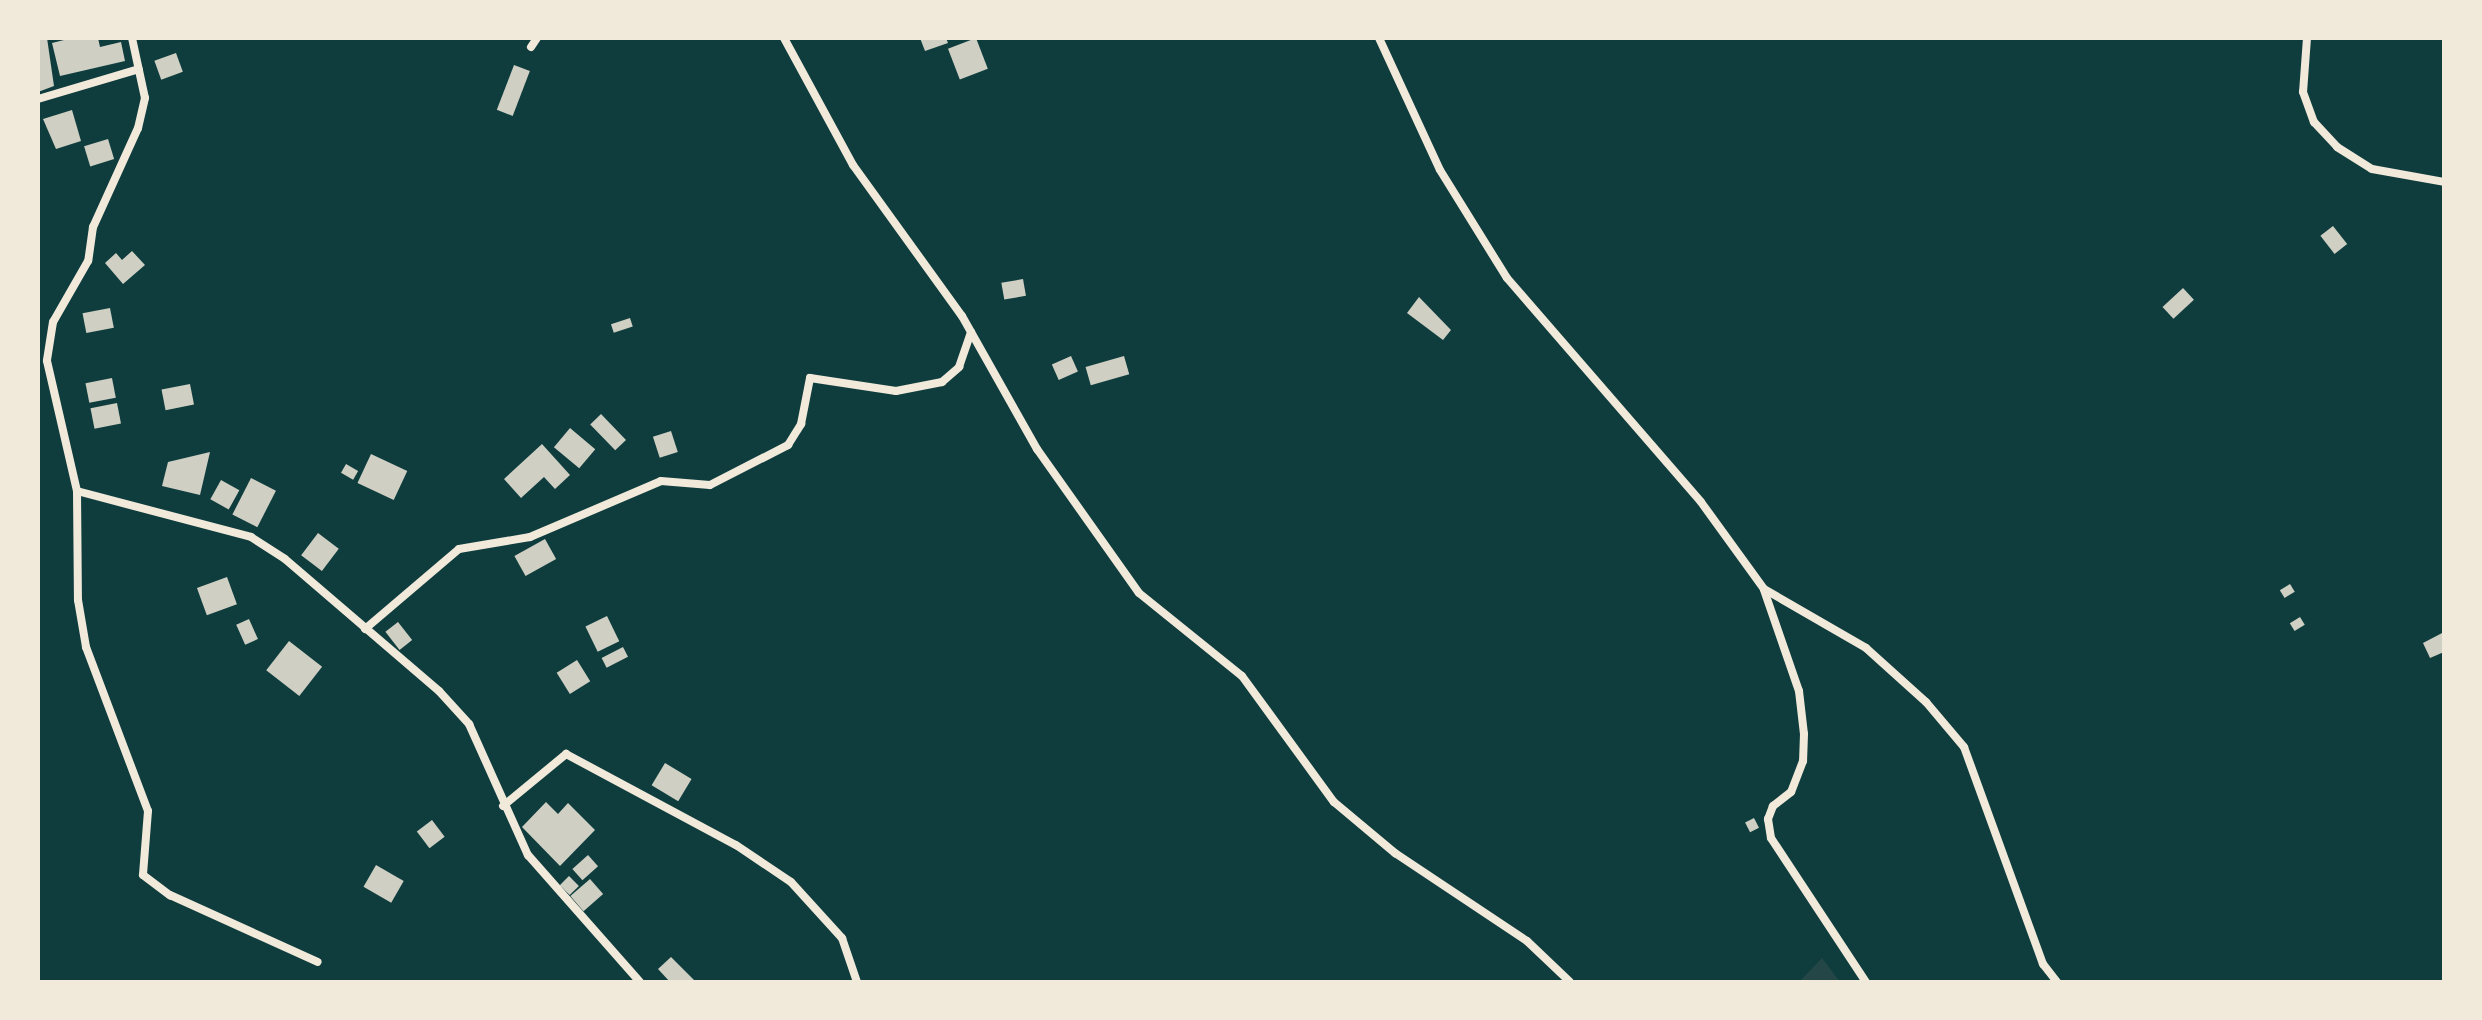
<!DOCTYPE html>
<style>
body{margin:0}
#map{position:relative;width:2482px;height:1020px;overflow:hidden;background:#0f3d3e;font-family:"PT Sans Narrow",sans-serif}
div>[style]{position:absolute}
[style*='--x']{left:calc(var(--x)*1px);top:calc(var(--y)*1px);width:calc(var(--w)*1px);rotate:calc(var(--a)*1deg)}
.green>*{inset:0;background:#244646}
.building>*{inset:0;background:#cfcfc3;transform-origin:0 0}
.minor>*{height:8px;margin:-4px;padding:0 4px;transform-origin:4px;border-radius:4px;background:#f1e9da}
span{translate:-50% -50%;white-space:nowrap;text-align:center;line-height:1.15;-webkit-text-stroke:6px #f1e9da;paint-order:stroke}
.frame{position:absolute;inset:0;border:40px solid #f1e9da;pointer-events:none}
</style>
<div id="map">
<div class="green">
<i style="clip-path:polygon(1822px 958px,1840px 982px,1800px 982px,1800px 981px)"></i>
</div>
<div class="building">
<i style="clip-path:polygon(38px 38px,47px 38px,54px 86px,38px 92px)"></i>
<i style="clip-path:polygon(72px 38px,98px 38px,100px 47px,121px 42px,125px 61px,60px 76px,52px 43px)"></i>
<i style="clip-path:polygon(920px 38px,946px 38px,948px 43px,925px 51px)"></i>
<i style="left:976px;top:38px;width:33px;height:30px;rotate:69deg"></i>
<i style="left:176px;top:53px;width:20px;height:23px;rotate:70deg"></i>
<i style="left:514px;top:65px;width:17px;height:48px;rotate:21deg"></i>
<i style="clip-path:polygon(72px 110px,81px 141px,56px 149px,43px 119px)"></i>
<i style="left:108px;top:139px;width:21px;height:25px;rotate:73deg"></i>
<i style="left:2333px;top:226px;width:23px;height:16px;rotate:52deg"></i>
<i style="clip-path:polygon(132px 251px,145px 265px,123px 284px,105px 263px,116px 253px,122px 260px)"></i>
<i style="left:1023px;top:279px;width:17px;height:22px;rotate:80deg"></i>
<i style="left:2183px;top:288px;width:16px;height:28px;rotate:47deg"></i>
<i style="clip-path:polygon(1419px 297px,1451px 330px,1443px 340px,1407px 313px)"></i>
<i style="left:110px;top:308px;width:20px;height:28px;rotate:79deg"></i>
<i style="left:630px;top:318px;width:9px;height:20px;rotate:72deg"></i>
<i style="left:1071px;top:356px;width:17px;height:21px;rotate:66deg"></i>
<i style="left:1124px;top:356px;width:19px;height:40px;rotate:74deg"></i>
<i style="left:112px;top:378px;width:20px;height:27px;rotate:79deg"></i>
<i style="left:190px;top:384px;width:21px;height:29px;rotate:79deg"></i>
<i style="left:117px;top:403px;width:21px;height:27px;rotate:79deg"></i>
<i style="left:601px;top:414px;width:36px;height:15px;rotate:46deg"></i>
<i style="left:570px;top:428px;width:33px;height:25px;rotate:40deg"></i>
<i style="left:671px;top:431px;width:22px;height:19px;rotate:72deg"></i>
<i style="clip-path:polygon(542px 444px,570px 475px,555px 489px,544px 477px,521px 498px,504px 479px)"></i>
<i style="clip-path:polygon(210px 452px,200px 495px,162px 486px,168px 462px)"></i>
<i style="left:371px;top:454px;width:40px;height:32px;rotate:25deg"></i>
<i style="left:346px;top:464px;width:14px;height:10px;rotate:30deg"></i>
<i style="left:251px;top:478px;width:28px;height:41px;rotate:27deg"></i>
<i style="left:221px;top:480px;width:21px;height:22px;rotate:29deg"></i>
<i style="left:318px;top:533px;width:26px;height:28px;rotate:37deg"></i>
<i style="left:545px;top:539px;width:23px;height:35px;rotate:61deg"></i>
<i style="left:227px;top:577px;width:29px;height:32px;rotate:70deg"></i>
<i style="left:2290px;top:584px;width:9px;height:12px;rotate:58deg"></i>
<i style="left:607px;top:616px;width:28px;height:24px;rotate:64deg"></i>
<i style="left:2300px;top:617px;width:9px;height:12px;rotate:58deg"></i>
<i style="left:249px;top:619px;width:22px;height:14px;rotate:66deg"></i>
<i style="left:398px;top:622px;width:23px;height:16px;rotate:52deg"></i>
<i style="clip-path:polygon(2444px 632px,2444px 652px,2430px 658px,2423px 643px)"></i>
<i style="left:289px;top:641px;width:42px;height:37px;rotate:38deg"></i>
<i style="left:623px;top:647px;width:11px;height:24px;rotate:63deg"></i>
<i style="left:577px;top:660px;width:25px;height:24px;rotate:58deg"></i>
<i style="left:665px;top:763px;width:31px;height:26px;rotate:31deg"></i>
<i style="clip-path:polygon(546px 802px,558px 814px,568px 803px,595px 830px,560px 866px,522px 827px)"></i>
<i style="left:1754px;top:818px;width:11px;height:10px;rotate:63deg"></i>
<i style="left:432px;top:820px;width:21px;height:19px;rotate:53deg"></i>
<i style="left:588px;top:855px;width:15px;height:21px;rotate:48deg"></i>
<i style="left:376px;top:865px;width:32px;height:25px;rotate:30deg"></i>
<i style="left:569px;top:876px;width:14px;height:13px;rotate:45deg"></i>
<i style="left:590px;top:879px;width:20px;height:26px;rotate:49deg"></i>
<i style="clip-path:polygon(671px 957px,694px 980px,692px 982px,670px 982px,658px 969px)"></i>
</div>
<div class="minor">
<i style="--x:132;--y:38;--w:61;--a:77.8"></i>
<i style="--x:145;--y:98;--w:31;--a:103"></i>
<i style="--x:138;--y:128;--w:109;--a:114.4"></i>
<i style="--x:93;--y:227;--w:34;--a:98"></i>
<i style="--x:88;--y:261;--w:70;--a:119.8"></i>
<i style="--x:53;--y:322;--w:39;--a:99"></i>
<i style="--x:47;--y:361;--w:133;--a:77"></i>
<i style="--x:77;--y:491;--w:109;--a:89.5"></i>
<i style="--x:78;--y:600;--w:48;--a:80.3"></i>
<i style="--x:86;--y:647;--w:175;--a:69.3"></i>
<i style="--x:148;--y:811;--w:64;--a:94.5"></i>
<i style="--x:143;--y:875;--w:34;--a:37"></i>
<i style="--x:170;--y:895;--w:162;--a:24.4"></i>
<i style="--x:784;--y:38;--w:145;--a:61.5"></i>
<i style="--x:853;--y:165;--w:186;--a:54.2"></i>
<i style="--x:962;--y:316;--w:153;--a:60.6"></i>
<i style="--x:1037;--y:449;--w:176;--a:54.7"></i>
<i style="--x:1139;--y:593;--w:132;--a:38.9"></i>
<i style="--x:1242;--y:676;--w:156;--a:53.9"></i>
<i style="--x:1334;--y:802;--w:80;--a:39.9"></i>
<i style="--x:1395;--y:853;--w:159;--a:33.7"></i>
<i style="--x:1527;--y:941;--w:59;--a:43.6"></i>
<i style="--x:1379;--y:38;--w:145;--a:65.2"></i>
<i style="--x:1440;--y:170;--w:127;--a:58.2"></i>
<i style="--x:1507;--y:278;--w:296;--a:49.1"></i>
<i style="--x:1701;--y:502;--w:107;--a:54.1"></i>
<i style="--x:1764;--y:589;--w:118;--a:30"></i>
<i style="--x:1866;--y:648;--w:81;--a:42"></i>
<i style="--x:1926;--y:702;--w:59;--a:49.8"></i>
<i style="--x:1964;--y:747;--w:231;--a:70"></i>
<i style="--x:2043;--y:964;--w:23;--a:52"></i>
<i style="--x:2307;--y:38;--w:54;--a:94.2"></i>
<i style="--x:2303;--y:92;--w:32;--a:70"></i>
<i style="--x:2314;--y:122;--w:34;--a:47"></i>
<i style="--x:2337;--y:147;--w:41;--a:32.2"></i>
<i style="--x:2372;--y:169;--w:73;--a:10.2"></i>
<i style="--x:531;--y:47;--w:11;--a:-56"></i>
<i style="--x:38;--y:99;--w:105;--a:-16.5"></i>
<i style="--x:77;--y:491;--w:180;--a:14.8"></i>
<i style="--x:251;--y:537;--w:40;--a:32.9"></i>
<i style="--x:285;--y:559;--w:203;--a:40.6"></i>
<i style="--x:439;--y:691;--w:45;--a:47.7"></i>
<i style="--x:469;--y:724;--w:144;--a:65.8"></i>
<i style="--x:528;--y:855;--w:169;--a:48.6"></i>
<i style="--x:1764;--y:590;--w:107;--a:70.9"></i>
<i style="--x:1799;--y:691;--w:43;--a:83.4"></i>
<i style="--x:1804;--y:734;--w:27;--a:92"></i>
<i style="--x:1803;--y:761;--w:33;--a:111"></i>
<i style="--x:1791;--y:792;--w:23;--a:142"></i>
<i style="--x:1773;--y:806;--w:14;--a:111"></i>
<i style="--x:1768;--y:819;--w:19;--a:81"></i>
<i style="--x:1771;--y:838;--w:173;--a:56.6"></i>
<i style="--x:365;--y:629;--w:123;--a:-40.4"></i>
<i style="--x:459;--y:549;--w:72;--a:-9.6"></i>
<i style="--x:530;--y:537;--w:142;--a:-23.1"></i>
<i style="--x:661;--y:481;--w:49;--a:4.7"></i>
<i style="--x:710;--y:485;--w:88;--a:-27.1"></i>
<i style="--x:788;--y:445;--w:25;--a:-58"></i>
<i style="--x:801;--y:424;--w:47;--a:-78.9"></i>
<i style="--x:810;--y:378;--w:87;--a:8.6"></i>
<i style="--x:896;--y:391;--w:47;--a:-11.1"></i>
<i style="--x:942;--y:382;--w:23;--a:-41"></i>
<i style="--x:959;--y:367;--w:37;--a:-71"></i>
<i style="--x:503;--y:806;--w:82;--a:-39.5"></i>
<i style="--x:566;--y:754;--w:193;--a:28.2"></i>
<i style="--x:736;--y:845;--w:66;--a:33.9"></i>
<i style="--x:791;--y:882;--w:76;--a:47.7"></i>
<i style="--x:842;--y:938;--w:46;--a:71.2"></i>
</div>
<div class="frame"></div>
</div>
